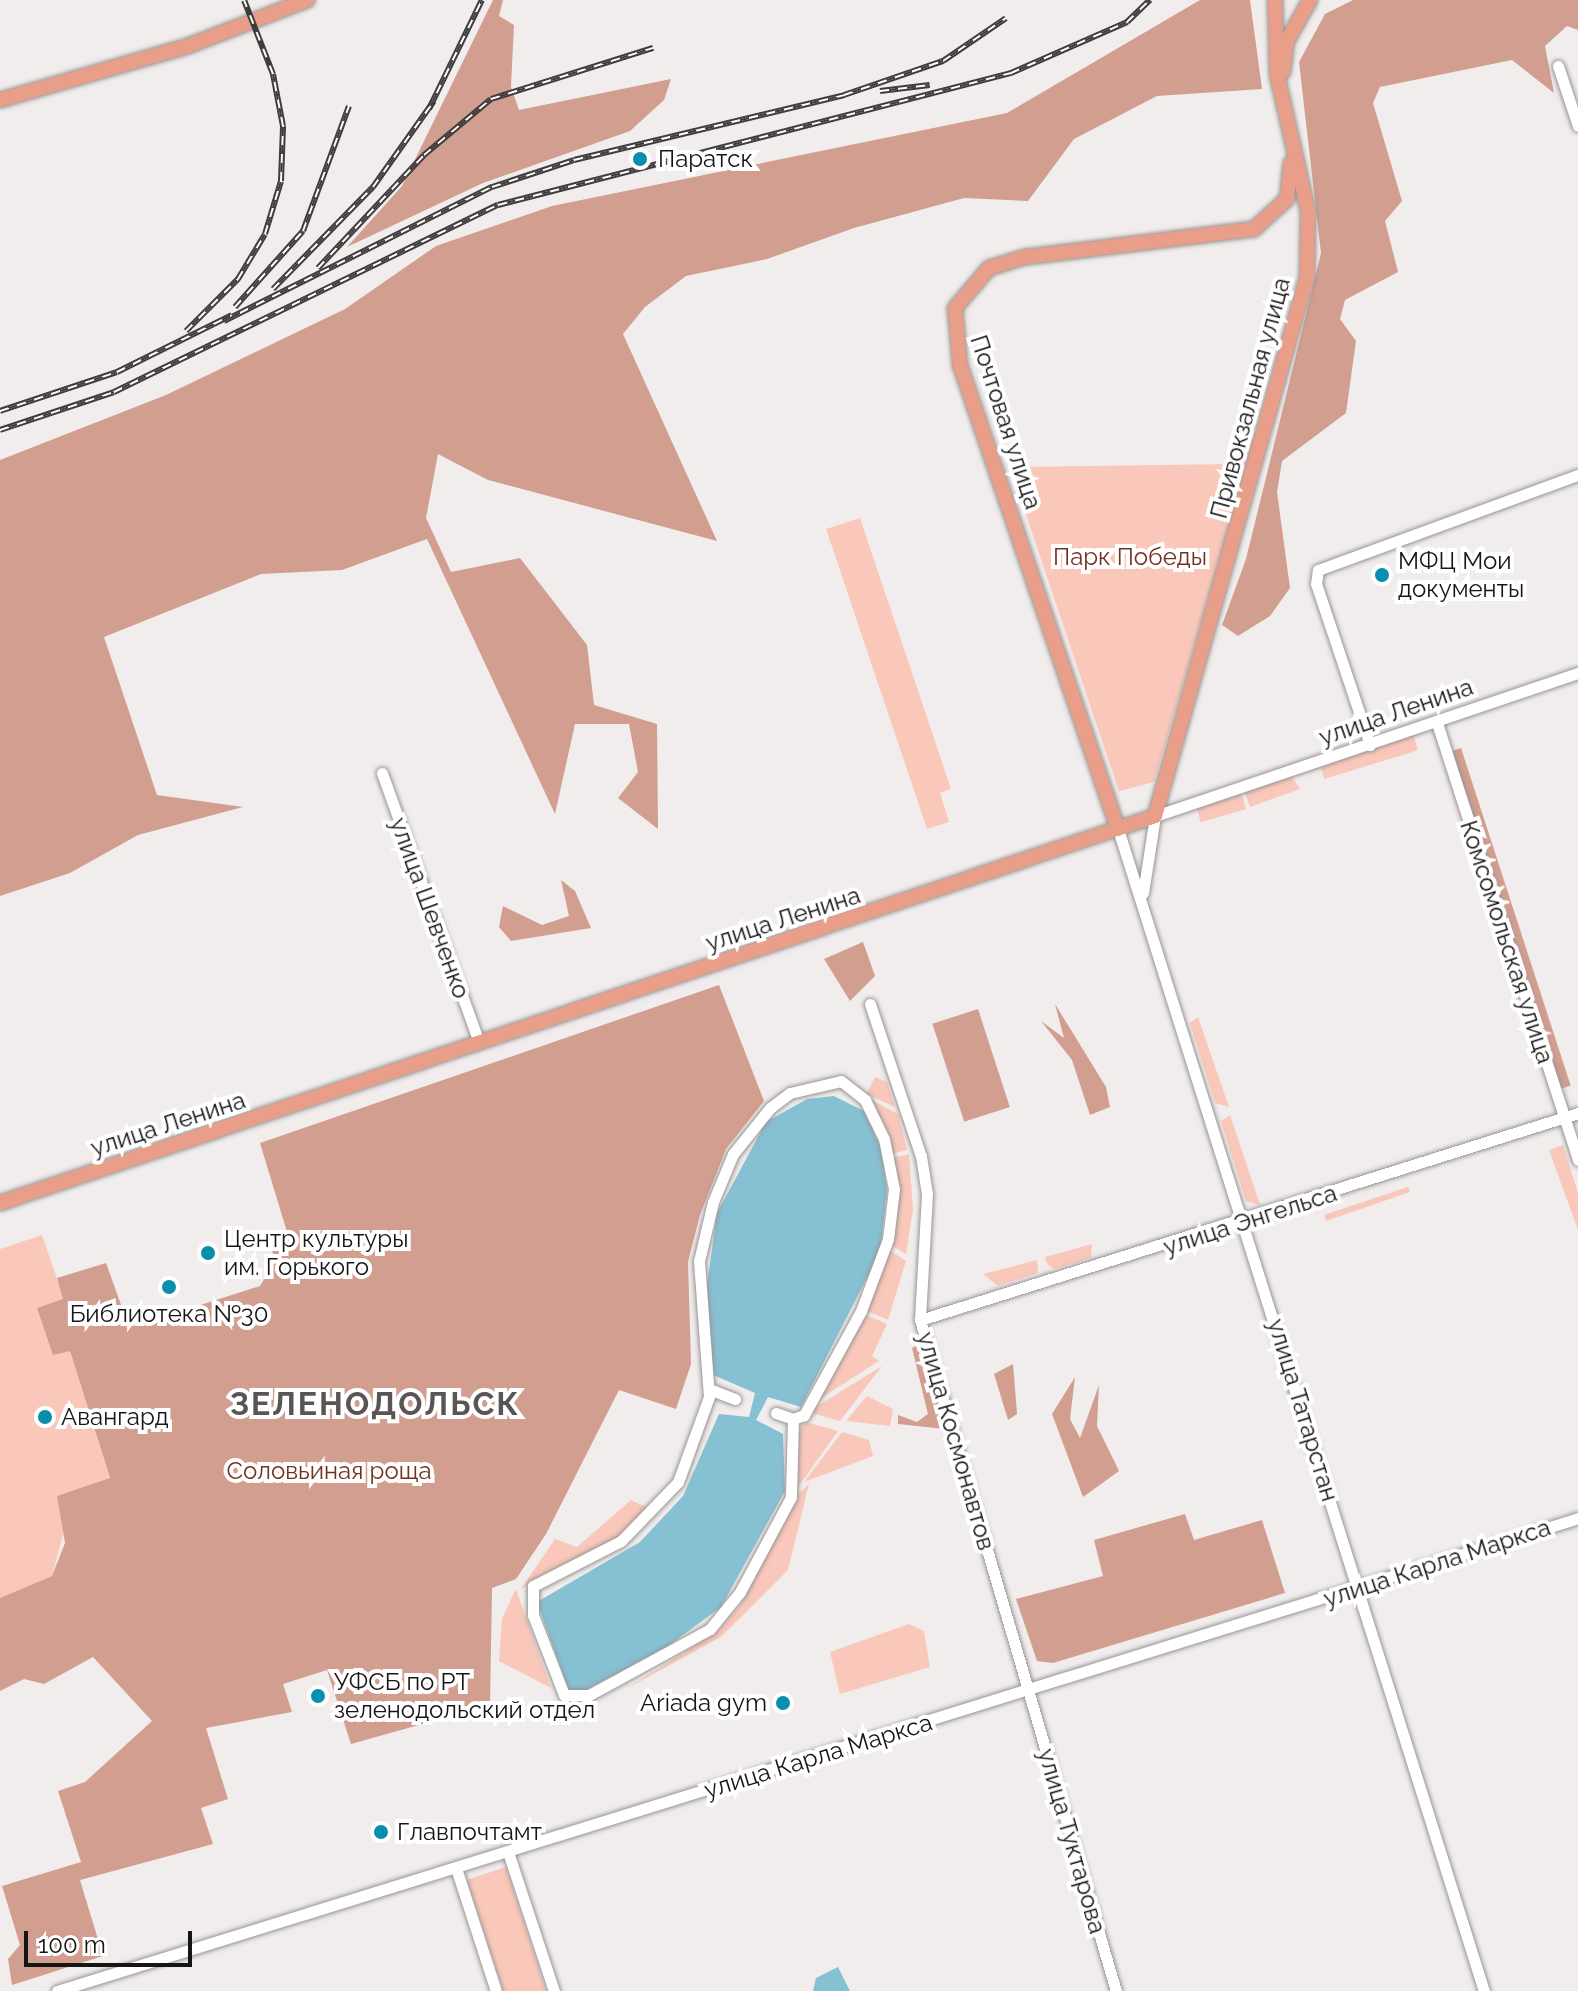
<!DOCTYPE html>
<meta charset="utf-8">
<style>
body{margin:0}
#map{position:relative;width:1578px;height:1991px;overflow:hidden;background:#f1edec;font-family:Raleway,sans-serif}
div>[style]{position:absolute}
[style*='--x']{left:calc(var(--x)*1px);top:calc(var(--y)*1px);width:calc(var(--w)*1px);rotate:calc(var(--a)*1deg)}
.green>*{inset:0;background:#fac8ba;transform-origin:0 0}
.forest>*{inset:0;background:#d29e8f;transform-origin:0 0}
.water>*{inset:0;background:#86c0d3}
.roads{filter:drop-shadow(0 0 2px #989594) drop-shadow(0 0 2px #989594)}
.minor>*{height:11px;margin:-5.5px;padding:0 5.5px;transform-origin:5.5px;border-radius:5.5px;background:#fff}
.major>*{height:14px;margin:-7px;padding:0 7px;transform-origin:7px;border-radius:7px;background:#e99e89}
.rail>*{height:6px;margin-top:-3px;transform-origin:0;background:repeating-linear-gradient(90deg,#fff 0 9px,#3e3c3c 0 18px);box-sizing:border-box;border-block:2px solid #3e3c3c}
.dots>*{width:22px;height:22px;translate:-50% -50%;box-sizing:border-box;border:4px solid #fff;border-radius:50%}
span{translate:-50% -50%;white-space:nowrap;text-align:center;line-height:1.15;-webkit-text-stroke:8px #fff;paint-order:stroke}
.poi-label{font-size:24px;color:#161515}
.left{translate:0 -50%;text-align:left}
.right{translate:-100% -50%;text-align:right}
.street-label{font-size:24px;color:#161515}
.park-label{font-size:24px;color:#733221}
.district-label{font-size:32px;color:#585554;font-weight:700;letter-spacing:2px}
.scale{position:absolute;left:24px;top:1931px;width:168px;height:36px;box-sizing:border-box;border:4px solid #161515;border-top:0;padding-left:10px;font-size:24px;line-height:28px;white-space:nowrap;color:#161515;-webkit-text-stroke:6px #fff;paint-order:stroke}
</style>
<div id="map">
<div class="green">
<i style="clip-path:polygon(1255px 439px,1154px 782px,1119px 791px,1010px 467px,1235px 464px,1240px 440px)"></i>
<i style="clip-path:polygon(860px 518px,951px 789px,940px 793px,949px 822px,927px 829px,826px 529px)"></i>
<i style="left:1413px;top:734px;width:17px;height:98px;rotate:73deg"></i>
<i style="clip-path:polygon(1291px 775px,1300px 789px,1250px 807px,1244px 790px)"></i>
<i style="left:1241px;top:792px;width:18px;height:47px;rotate:74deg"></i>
<i style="clip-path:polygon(1198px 1017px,1229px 1107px,1215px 1103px,1190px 1023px)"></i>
<i style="clip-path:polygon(875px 1077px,887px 1082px,895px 1107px,866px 1094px)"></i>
<i style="clip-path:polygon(868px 1098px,898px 1114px,907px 1150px,891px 1154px)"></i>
<i style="clip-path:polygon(1230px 1115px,1260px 1205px,1246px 1201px,1221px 1121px)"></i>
<i style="clip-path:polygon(1563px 1145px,1578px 1193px,1578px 1230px,1549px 1150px)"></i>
<i style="clip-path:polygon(909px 1154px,913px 1210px,906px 1254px,889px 1244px,892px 1158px)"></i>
<i style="clip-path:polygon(1408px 1187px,1410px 1192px,1326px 1221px,1324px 1215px)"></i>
<i style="clip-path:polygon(42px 1235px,64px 1299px,38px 1308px,70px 1351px,110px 1479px,66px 1524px,52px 1576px,0 1598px,0 1249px)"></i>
<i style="clip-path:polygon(1092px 1244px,1091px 1258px,1054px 1269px,1047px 1264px,1045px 1257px)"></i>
<i style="clip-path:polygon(888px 1249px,906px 1261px,888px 1320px,865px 1310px)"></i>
<i style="clip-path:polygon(1037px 1260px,1038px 1273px,998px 1286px,983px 1274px)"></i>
<i style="clip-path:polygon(864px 1314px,887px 1324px,872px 1356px,879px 1361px,815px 1402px)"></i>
<i style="clip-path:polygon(882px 1366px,840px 1421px,812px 1413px,814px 1408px)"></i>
<i style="clip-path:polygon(867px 1396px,893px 1409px,890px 1426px,846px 1421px)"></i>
<i style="clip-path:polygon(806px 1422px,838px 1431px,796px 1490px,795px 1435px)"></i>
<i style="clip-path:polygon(842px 1432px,869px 1440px,873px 1456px,804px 1482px)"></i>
<i style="clip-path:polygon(809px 1484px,788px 1570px,721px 1637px,624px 1690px,718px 1631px,740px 1606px,793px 1499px)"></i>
<i style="clip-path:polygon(631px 1500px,650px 1509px,619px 1538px,521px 1589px,555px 1539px,577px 1547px)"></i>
<i style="clip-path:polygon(516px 1589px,551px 1688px,499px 1661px,502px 1618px)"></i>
<i style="clip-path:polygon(909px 1624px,924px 1631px,930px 1667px,840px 1694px,830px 1652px)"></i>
<i style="left:506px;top:1867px;width:130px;height:41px;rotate:72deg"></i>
</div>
<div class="forest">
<i style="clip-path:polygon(493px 0,503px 0,499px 16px,514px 25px,511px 87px,519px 110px,671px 79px,664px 100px,630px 131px,483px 183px,347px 247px,402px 186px)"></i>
<i style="clip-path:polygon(1200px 0,1250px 0,1262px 89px,1157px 96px,1074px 139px,1028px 201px,964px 198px,854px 228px,767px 259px,686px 276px,645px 307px,623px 334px,717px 541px,488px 480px,438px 454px,426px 518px,451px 572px,520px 558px,587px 645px,594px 705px,657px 724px,658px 829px,618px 798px,638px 772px,629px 724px,575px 724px,555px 814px,427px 539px,342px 570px,261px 574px,104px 637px,157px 795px,243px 807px,138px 835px,70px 873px,0 896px,0 460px,166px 395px,345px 309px,436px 246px,552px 206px,1007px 113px)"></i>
<i style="clip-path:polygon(1353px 0,1578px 0,1578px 30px,1567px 26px,1545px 46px,1554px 93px,1512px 60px,1380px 87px,1373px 103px,1402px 201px,1385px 221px,1398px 272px,1345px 300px,1340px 319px,1356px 341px,1346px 413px,1282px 461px,1277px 492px,1290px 588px,1270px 616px,1238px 636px,1222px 625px,1246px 559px,1321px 253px,1299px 62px,1325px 14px)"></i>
<i style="left:1461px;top:748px;width:355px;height:11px;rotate:72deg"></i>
<i style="clip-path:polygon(561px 880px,575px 891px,591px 928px,511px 941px,499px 927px,503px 906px,542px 925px,569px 916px)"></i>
<i style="clip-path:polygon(863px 942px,875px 976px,850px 1001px,824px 959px)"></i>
<i style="clip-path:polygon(719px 985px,764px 1101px,726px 1149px,700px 1215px,688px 1262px,691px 1364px,676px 1409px,619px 1390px,546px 1534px,516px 1579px,492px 1588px,490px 1705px,351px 1744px,327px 1670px,283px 1684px,292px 1712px,206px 1728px,228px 1799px,201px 1808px,213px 1844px,80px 1880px,103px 1956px,12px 1985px,8px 1959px,20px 1945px,2px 1886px,81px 1862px,58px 1791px,85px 1782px,152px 1721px,93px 1657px,44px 1684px,24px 1679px,0 1691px,0 1598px,52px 1576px,65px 1543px,57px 1496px,110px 1478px,70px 1351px,53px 1355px,37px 1308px,63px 1299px,57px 1278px,106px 1263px,124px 1313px,141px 1324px,260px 1286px,275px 1261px,269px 1239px,287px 1232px,260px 1143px)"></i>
<i style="clip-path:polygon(1055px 1004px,1106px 1087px,1110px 1107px,1090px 1115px,1072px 1060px,1041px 1021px,1064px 1038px)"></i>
<i style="left:978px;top:1009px;width:103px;height:48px;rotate:72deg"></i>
<i style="clip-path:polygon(918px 1345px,924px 1352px,945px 1429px,898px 1424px,898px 1415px,917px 1422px,928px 1414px,912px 1348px)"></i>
<i style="clip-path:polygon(1013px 1364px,1017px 1414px,1008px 1420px,994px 1374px)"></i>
<i style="clip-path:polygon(1075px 1377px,1070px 1419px,1080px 1438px,1099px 1385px,1097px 1426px,1119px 1471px,1083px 1497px,1052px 1414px)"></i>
<i style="clip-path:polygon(1185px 1514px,1194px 1540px,1262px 1520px,1285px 1593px,1053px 1663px,1037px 1661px,1016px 1599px,1103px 1576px,1094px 1540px)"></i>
</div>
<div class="water">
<i style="clip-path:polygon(834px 1096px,864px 1111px,881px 1148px,887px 1190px,880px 1252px,801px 1407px,768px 1397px,756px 1420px,783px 1434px,785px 1491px,721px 1607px,668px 1646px,584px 1691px,569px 1691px,537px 1602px,640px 1542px,683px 1496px,719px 1414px,749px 1417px,755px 1393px,711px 1374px,704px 1307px,717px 1213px,766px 1122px,807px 1099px)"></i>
<i style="clip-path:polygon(838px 1967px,850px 1991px,813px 1991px,816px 1978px)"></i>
</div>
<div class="roads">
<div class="minor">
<i style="--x:1558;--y:66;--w:63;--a:71.6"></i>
<i style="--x:1437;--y:723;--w:459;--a:72.1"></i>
<i style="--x:1370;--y:745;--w:170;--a:-108.5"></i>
<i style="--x:1316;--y:584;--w:14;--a:-82"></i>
<i style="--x:1318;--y:570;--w:277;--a:-20.1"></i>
<i style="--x:382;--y:773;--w:287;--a:70.2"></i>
<i style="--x:1118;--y:829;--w:1218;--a:72.52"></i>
<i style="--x:1143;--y:893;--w:78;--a:-81.1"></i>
<i style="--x:1155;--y:816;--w:447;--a:-18.7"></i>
<i style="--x:870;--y:1004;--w:160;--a:71.5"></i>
<i style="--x:921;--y:1156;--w:38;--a:81"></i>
<i style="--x:927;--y:1194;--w:126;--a:93.2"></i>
<i style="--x:920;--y:1320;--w:699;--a:73.72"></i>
<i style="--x:841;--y:1081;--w:31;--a:38"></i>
<i style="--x:865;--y:1100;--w:43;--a:64"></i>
<i style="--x:884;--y:1139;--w:51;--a:78.7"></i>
<i style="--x:894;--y:1189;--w:50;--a:96.8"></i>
<i style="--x:888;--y:1239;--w:77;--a:110.6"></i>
<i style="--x:861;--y:1311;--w:119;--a:118.7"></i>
<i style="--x:804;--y:1415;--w:12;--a:160"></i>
<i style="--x:793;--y:1419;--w:78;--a:91.5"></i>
<i style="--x:791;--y:1497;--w:108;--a:118.2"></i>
<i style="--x:740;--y:1592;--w:48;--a:129"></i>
<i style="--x:710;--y:1629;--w:138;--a:151.4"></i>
<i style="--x:589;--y:1695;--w:25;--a:180"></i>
<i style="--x:564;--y:1695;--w:86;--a:-111.2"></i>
<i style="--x:533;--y:1615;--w:29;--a:-90"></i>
<i style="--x:533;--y:1586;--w:99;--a:-27.1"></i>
<i style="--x:621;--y:1541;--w:82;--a:-46"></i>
<i style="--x:678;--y:1482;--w:90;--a:-70"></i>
<i style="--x:709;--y:1397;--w:136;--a:-94.2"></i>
<i style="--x:699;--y:1261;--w:61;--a:-76.7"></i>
<i style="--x:713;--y:1202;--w:52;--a:-67.4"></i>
<i style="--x:733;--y:1154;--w:59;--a:-51.2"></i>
<i style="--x:770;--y:1108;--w:25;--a:-37"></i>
<i style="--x:790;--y:1093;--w:52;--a:-13.2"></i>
<i style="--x:920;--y:1320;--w:690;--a:-17.46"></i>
<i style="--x:709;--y:1389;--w:28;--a:21"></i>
<i style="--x:776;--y:1413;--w:18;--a:19"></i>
<i style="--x:508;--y:1852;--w:146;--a:71.7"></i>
<i style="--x:456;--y:1868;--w:129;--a:72"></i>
<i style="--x:57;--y:1991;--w:1593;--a:-17.27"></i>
</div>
<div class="major">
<i style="--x:1283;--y:72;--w:31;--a:-83"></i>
<i style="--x:1287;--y:41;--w:47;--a:-60.7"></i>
<i style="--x:0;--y:100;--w:196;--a:-16"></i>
<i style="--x:188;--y:46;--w:128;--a:-21.1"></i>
<i style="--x:1118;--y:829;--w:490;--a:-108.8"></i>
<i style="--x:960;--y:365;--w:57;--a:-95"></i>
<i style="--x:955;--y:308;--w:52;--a:-49.6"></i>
<i style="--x:989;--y:268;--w:39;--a:-17"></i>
<i style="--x:1026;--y:257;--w:230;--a:-7"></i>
<i style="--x:1254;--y:229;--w:45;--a:-42.3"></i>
<i style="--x:1287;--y:199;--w:36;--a:-84"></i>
<i style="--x:0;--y:1203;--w:1218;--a:-18.52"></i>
<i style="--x:1155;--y:816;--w:560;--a:-74.25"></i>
<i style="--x:1307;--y:277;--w:66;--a:-89.1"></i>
<i style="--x:1308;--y:211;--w:140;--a:-102.8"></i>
<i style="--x:1277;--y:74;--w:74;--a:-91.5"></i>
</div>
</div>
<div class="rail">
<i style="--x:880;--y:91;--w:50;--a:-6.8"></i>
<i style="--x:429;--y:109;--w:121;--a:-64.1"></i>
<i style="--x:318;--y:268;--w:155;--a:-46.8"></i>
<i style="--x:424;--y:155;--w:87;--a:-39.9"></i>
<i style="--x:491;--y:99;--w:170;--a:-17.5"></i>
<i style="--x:273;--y:289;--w:143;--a:-45.6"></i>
<i style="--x:373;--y:187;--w:105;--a:-54.7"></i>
<i style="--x:235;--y:307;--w:102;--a:-48.2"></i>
<i style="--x:303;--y:231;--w:133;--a:-69.8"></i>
<i style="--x:224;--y:321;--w:300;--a:-26.6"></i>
<i style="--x:492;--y:187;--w:86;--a:-18.2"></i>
<i style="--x:574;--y:160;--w:278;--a:-13.5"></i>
<i style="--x:844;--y:95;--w:105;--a:-19"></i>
<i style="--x:943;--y:61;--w:76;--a:-34.3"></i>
<i style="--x:186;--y:331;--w:74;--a:-45"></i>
<i style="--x:238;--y:279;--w:52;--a:-59"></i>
<i style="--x:265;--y:234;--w:55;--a:-73.2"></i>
<i style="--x:281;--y:181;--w:55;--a:-87.9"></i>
<i style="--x:283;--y:126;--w:53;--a:-100.9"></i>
<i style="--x:273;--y:74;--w:79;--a:-111.4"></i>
<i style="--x:0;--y:411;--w:123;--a:-18.4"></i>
<i style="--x:117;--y:372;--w:128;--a:-26.4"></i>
<i style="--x:0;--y:430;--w:120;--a:-18.4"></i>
<i style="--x:114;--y:392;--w:427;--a:-26"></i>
<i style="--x:498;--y:205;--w:530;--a:-14.43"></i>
<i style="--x:1011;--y:73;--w:127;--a:-23.7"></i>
<i style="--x:1127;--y:22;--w:32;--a:-44"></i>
</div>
<div class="dots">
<i style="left:640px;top:159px;background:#098ead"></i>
<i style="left:1382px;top:575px;background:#098ead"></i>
<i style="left:208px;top:1253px;background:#098ead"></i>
<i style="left:169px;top:1287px;background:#098ead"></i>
<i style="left:45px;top:1417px;background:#098ead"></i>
<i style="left:318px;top:1696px;background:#098ead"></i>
<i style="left:783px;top:1703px;background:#098ead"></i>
<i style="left:381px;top:1832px;background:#098ead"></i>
</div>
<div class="poi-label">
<span class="left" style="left:658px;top:159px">Паратск</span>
<span class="left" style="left:1398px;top:575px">МФЦ Мои<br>документы</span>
<span class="left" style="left:224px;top:1253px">Центр культуры<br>им. Горького</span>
<span style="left:169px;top:1314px">Библиотека №30</span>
<span class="left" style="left:61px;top:1417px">Авангард</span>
<span class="left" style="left:334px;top:1696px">УФСБ по РТ<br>зеленодольский отдел</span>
<span class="right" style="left:767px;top:1703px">Ariada gym</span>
<span class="left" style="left:397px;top:1832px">Главпочтамт</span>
</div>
<div class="street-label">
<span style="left:1250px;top:398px;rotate:-75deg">Привокзальная улица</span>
<span style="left:1006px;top:422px;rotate:72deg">Почтовая улица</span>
<span style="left:1396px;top:712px;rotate:-19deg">улица Ленина</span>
<span style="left:430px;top:908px;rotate:70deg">улица Шевченко</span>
<span style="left:783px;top:919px;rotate:-18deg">улица Ленина</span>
<span style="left:1507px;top:942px;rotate:72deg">Комсомольская улица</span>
<span style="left:168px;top:1124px;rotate:-18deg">улица Ленина</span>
<span style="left:1250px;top:1220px;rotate:-18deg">улица Энгельса</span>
<span style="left:1303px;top:1410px;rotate:73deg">улица Татарстан</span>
<span style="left:956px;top:1441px;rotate:74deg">улица Космонавтов</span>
<span style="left:1437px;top:1563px;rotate:-18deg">улица Карла Маркса</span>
<span style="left:818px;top:1756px;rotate:-17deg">улица Карла Маркса</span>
<span style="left:1072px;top:1841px;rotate:74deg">улица Туктарова</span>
</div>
<div class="park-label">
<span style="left:1130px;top:557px">Парк Победы</span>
<span style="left:329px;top:1471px">Соловьиная роща</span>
</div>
<div class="district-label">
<span style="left:375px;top:1404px">ЗЕЛЕНОДОЛЬСК</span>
</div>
<div class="scale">100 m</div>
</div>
